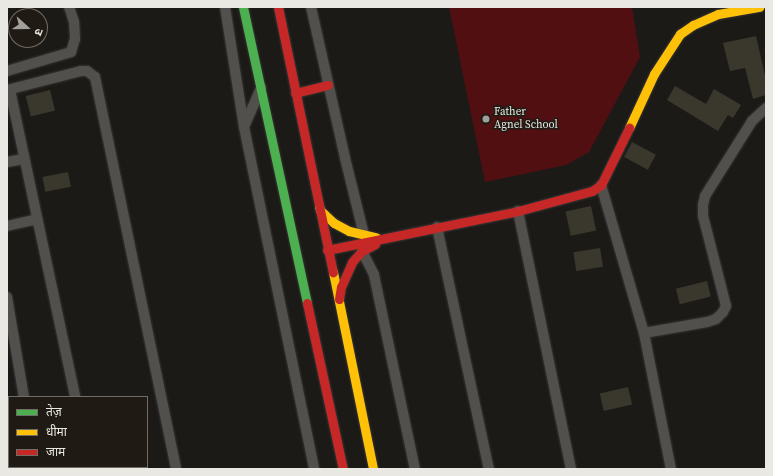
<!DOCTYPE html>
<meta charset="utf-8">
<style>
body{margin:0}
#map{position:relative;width:773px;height:476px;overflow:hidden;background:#1c1a17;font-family:"Source Serif 4","Noto Sans Devanagari",serif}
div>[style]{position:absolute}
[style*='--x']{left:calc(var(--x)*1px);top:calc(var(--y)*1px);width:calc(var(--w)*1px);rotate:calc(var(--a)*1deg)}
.green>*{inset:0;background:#520f11}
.building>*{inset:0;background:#3a382c;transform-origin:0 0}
.roads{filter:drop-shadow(0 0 1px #373634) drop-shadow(0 0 1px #373634)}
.street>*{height:10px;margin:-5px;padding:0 5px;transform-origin:5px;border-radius:5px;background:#52504d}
.fast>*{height:9px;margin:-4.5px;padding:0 4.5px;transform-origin:4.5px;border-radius:4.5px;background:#4caf50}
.slow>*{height:9px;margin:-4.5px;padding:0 4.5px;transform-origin:4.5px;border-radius:4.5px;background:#ffc107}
.jam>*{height:9px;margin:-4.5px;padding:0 4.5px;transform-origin:4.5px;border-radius:4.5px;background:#c62828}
.dots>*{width:11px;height:11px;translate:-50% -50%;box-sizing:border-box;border:2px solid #1f1b14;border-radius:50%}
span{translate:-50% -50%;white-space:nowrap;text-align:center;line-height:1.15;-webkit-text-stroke:3px #1f1b14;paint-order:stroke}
.poi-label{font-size:11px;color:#eae8e3}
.left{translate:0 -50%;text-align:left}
.frame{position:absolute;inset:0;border:8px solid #eae8e3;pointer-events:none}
.legend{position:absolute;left:8px;top:396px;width:140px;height:72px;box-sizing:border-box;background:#1f1b14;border:1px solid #706d67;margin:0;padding:5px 7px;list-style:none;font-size:12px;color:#eae8e3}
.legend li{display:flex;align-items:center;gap:8px;height:20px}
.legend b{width:20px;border:1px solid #706d67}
.north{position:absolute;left:8px;top:8px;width:40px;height:40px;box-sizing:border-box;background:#1f1b14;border:1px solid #706d67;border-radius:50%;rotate:111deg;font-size:11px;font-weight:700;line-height:16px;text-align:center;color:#eae8e3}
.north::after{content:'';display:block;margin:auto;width:14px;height:18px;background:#a2a09c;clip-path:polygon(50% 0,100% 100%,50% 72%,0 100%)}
</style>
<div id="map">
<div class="green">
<i style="clip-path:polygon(449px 7px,632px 7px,640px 57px,589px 152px,566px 165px,485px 182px)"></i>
</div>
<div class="building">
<i style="clip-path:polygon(756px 36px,766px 80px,766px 95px,753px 99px,745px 68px,730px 71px,723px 43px)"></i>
<i style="clip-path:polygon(675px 86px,706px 104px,714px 89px,741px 105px,733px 118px,728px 115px,718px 131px,667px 100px)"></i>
<i style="left:50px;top:90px;width:21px;height:25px;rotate:76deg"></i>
<i style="left:632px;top:142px;width:27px;height:17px;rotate:28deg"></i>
<i style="left:68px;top:172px;width:15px;height:26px;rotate:79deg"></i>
<i style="left:591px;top:206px;width:25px;height:26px;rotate:78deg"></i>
<i style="left:600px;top:248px;width:19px;height:27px;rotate:81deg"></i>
<i style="left:707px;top:281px;width:16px;height:32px;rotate:76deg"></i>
<i style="left:628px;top:387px;width:18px;height:29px;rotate:77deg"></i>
</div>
<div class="roads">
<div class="street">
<i style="--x:225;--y:7;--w:121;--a:81"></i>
<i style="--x:244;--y:127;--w:349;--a:78.4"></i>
<i style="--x:311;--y:7;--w:155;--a:77.3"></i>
<i style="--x:345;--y:158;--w:79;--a:76.1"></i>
<i style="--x:7;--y:71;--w:67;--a:-16.5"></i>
<i style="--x:71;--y:52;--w:14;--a:-73"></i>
<i style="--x:75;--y:39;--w:17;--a:-93"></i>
<i style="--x:74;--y:22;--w:16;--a:-108"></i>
<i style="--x:7;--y:90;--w:76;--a:-14.4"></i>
<i style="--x:81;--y:71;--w:6;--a:0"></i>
<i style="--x:87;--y:71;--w:10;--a:37"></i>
<i style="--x:95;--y:77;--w:400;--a:78.3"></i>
<i style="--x:10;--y:90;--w:314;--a:78"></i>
<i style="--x:244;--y:127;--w:43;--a:-66.4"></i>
<i style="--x:7;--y:162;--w:17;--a:-10"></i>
<i style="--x:601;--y:185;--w:154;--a:73.8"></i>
<i style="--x:644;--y:333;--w:139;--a:78.8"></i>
<i style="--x:518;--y:211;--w:263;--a:78.4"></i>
<i style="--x:7;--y:226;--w:31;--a:-13"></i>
<i style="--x:437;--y:227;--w:248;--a:77.9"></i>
<i style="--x:362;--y:251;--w:27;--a:63"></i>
<i style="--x:374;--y:275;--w:198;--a:78.1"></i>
<i style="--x:7;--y:297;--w:101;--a:80.4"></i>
<i style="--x:644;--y:333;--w:64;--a:-9.9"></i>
<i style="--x:707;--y:322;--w:9;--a:-18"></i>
<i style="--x:716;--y:319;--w:10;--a:-45"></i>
<i style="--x:723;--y:312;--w:7;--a:-63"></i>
<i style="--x:726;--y:306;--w:93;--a:-104.3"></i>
<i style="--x:703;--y:216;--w:11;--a:-90"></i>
<i style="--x:703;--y:205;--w:9;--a:-77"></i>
<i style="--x:705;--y:196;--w:89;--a:-57.9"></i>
<i style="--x:752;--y:121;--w:19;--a:-43"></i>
<i style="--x:7;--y:410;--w:2;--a:-27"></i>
<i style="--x:30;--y:467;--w:4;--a:27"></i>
<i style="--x:90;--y:467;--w:2;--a:63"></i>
<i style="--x:15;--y:469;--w:7;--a:-16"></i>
</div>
<div class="fast">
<i style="--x:243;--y:7;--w:303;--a:77.8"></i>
</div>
<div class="slow">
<i style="--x:629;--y:128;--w:60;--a:-65.2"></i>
<i style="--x:654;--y:74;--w:48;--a:-57"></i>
<i style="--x:680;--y:34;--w:16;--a:-35"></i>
<i style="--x:693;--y:25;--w:27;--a:-24"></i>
<i style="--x:718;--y:14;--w:42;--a:-9.7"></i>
<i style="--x:319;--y:206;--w:4;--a:76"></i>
<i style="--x:320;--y:210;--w:19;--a:43"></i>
<i style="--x:334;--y:223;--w:17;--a:28"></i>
<i style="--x:349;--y:231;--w:28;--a:13"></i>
<i style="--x:333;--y:272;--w:201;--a:78.5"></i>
</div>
<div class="jam">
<i style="--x:278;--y:7;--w:271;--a:78.3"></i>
<i style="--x:295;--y:93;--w:34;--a:-14"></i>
<i style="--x:327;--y:250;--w:195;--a:-11.5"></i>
<i style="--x:518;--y:211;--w:77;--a:-15.1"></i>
<i style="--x:592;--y:191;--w:11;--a:-34"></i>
<i style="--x:601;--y:185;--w:64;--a:-63.8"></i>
<i style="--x:339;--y:299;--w:12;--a:-81"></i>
<i style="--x:341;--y:287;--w:27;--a:-66"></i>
<i style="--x:352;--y:262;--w:15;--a:-48"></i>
<i style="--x:362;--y:251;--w:15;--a:-28"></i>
<i style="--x:307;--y:303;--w:170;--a:77.8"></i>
</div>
</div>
<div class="dots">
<i style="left:486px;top:119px;background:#a2a09c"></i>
</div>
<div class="poi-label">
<span class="left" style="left:494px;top:119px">Father<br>Agnel School</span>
</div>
<div class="frame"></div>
<ul class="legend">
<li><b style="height:5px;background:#4caf50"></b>तेज़</li>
<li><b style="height:5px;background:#ffc107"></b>धीमा</li>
<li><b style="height:5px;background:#c62828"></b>जाम</li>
</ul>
<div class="north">उ</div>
</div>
